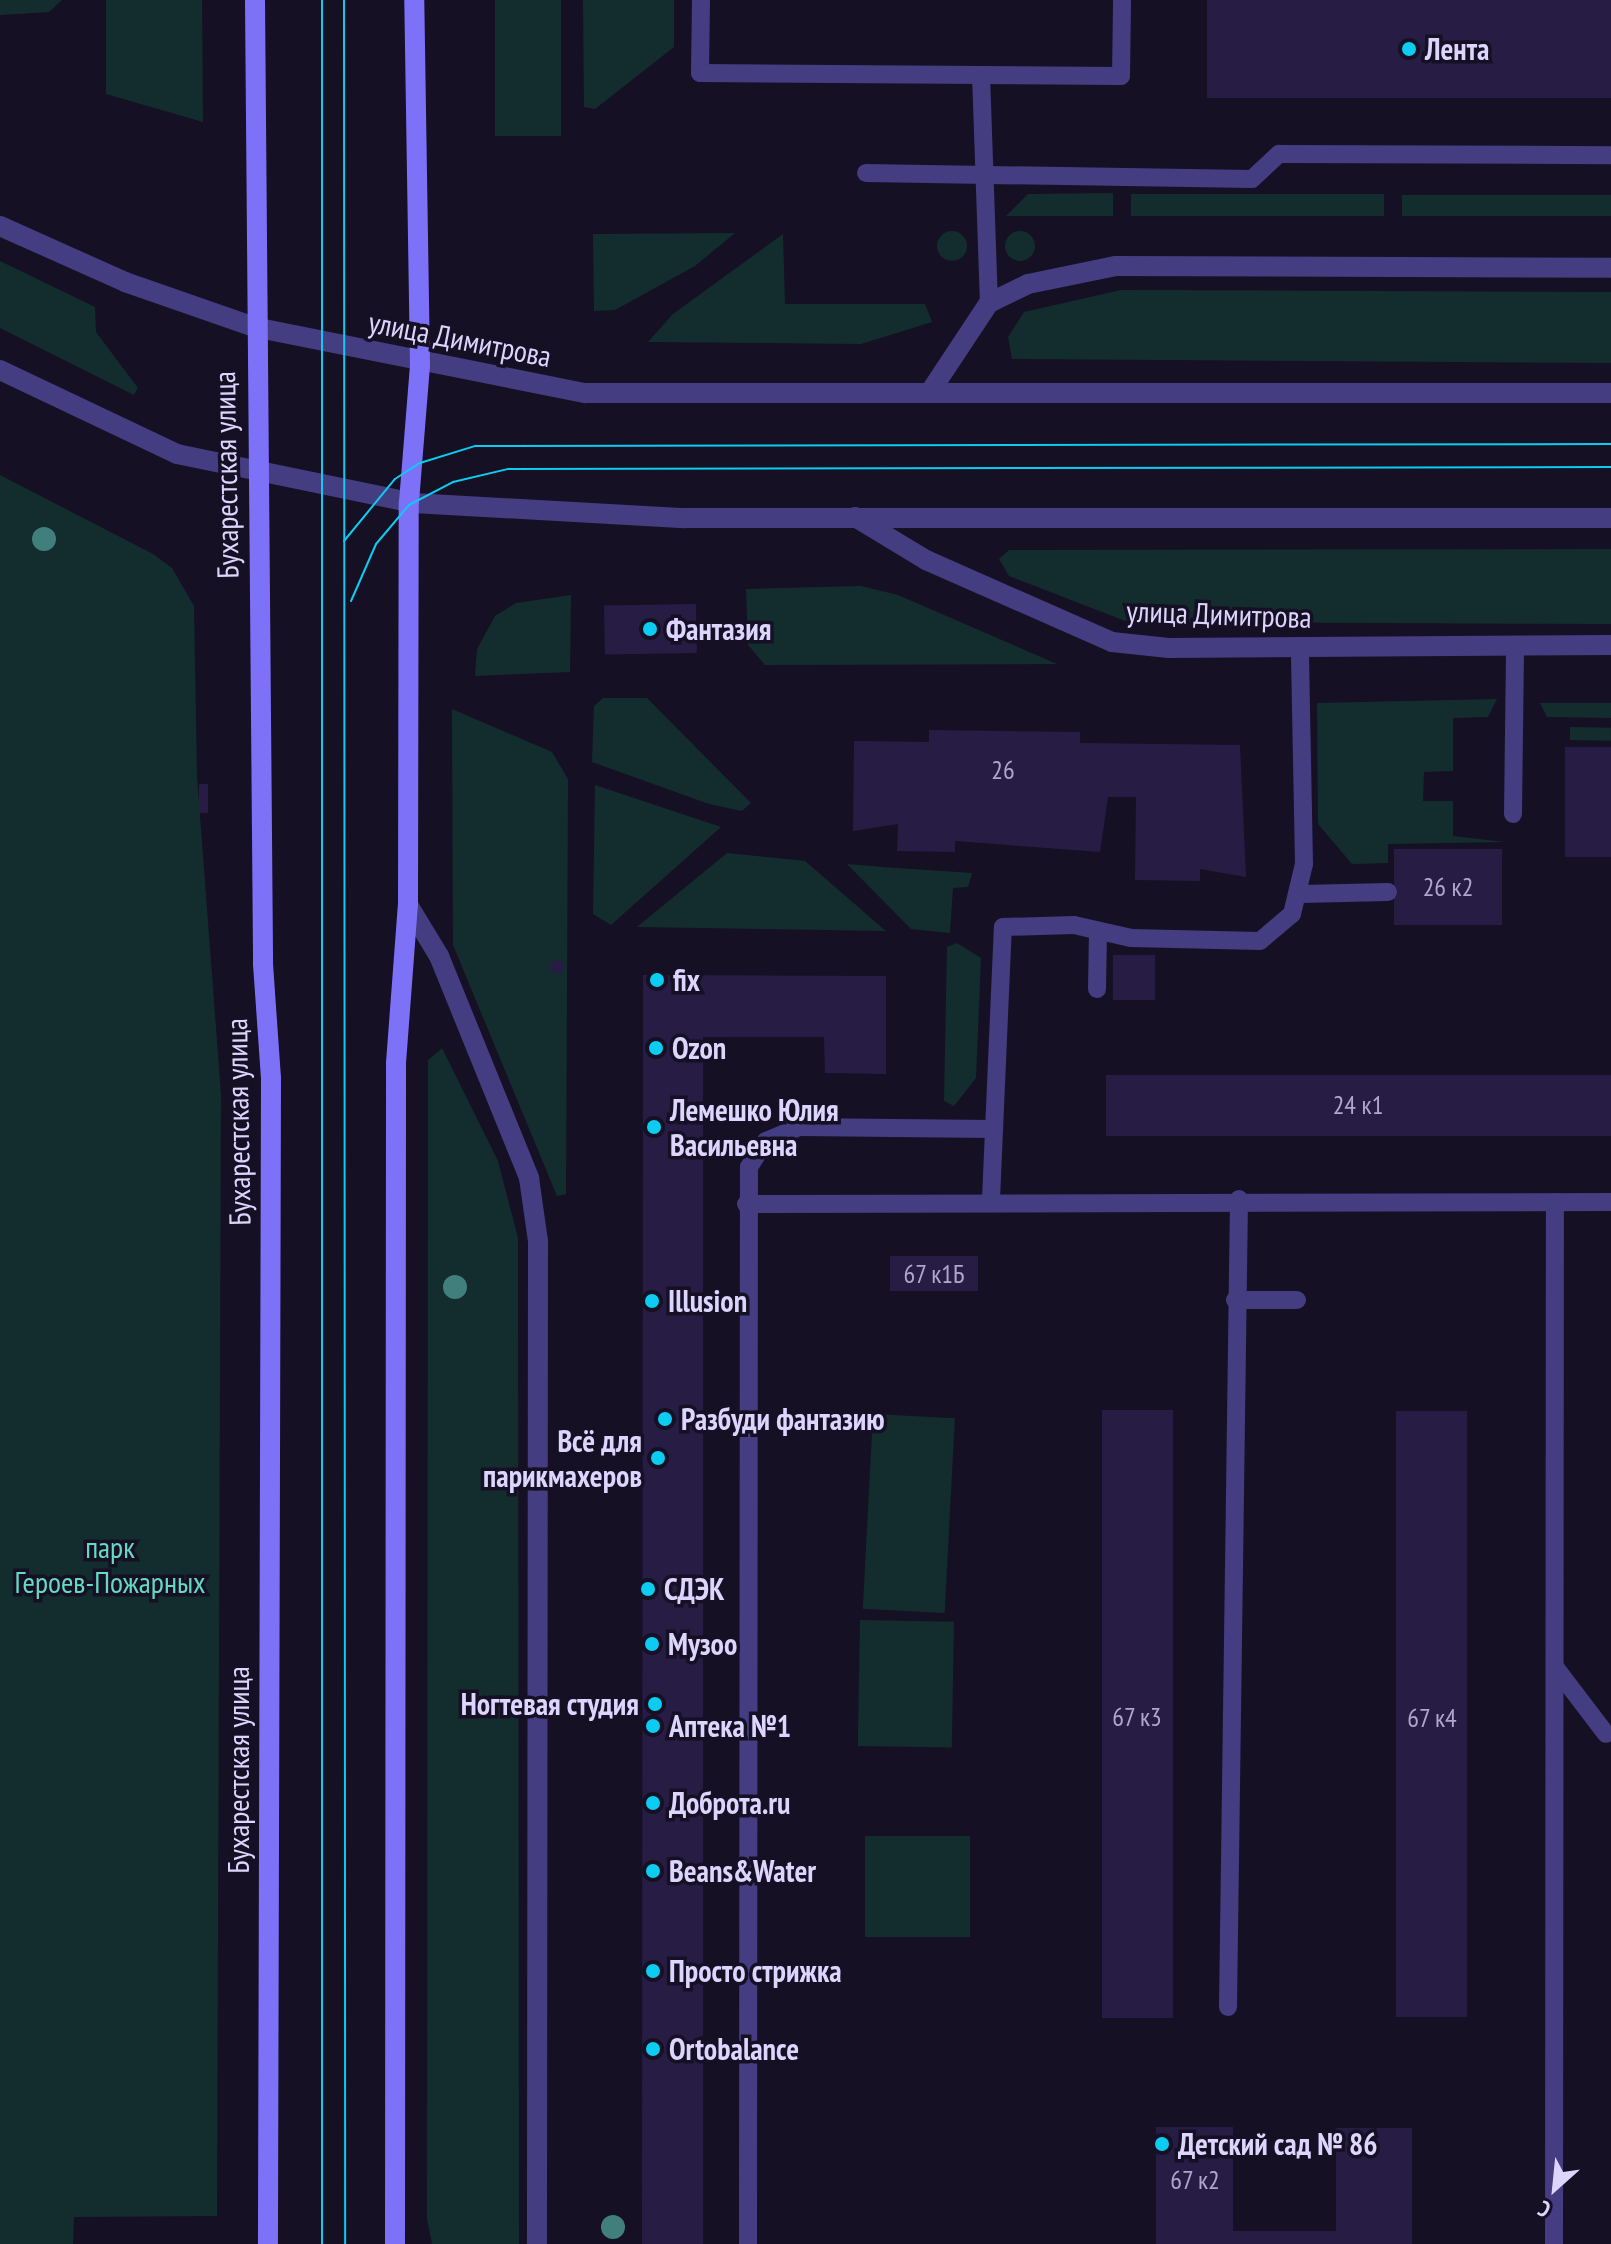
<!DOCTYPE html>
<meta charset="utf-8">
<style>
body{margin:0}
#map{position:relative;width:1611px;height:2244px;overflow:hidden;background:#151024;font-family:"PT Sans Narrow",sans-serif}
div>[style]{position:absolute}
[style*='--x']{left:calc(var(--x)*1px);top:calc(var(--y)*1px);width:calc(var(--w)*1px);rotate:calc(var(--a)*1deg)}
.green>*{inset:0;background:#132d2e;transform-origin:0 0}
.round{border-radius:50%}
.building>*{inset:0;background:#271d44;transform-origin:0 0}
.service>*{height:18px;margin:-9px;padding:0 9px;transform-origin:9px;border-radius:9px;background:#443d81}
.minor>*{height:20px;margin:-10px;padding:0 10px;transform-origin:10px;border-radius:10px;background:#443d81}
.tertiary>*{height:20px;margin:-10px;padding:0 10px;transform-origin:10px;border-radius:10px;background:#443d81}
.secondary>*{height:20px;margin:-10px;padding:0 10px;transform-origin:10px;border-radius:10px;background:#7d71f8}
.tram>*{height:2px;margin:-1px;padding:0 1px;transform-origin:1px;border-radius:1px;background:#0cccf2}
.trees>*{width:24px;height:24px;margin:-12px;border-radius:50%;background:#407f7c}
.dots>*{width:22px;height:22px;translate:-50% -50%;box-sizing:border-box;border:4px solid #151024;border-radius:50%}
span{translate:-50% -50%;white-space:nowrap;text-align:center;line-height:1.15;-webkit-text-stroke:7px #151024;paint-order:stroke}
.number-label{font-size:26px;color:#afa7cf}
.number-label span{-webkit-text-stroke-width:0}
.poi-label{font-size:30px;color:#dcd5fd;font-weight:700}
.left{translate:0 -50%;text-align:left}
.right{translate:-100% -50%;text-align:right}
.street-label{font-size:30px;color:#dcd5fd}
.park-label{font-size:30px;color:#64dac4}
.north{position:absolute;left:1515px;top:2148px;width:80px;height:80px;-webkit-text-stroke:6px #151024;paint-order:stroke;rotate:207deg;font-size:22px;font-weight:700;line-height:32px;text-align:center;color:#dcd5fd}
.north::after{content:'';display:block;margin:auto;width:28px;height:36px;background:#dcd5fd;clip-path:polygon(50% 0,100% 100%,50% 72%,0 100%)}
</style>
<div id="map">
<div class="green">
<i style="clip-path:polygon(0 0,62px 0,49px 12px,0 15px)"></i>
<i style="clip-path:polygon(106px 0,202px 0,203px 122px,106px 94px)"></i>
<i style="left:495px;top:0;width:66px;height:136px"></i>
<i style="clip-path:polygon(583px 0,674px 0,674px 47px,595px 109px,584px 107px)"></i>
<i style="clip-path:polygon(1113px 193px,1113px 216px,1006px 216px,1028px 194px)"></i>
<i style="left:1131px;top:194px;width:253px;height:22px"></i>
<i style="left:1402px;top:195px;width:209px;height:21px"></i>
<i class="round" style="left:1005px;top:231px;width:30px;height:30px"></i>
<i class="round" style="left:937px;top:231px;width:30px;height:30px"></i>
<i style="clip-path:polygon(735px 233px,695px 266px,615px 310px,594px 311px,593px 234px)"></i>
<i style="clip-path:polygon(783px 234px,785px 304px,925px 304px,932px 322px,861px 344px,648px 342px,673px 314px)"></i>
<i style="clip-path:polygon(0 261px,95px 307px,96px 332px,138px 388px,134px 395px,0 328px)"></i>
<i style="clip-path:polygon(1121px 290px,1611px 292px,1611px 363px,1012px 359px,1008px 337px,1024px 312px)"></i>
<i style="clip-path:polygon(0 475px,153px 554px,172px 568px,194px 606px,197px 776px,221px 1094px,217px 2216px,74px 2217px,73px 2244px,0 2244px)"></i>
<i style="clip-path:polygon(1611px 549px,1611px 624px,1128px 622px,1009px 576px,999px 559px,1009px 550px)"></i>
<i style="clip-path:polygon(861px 586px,898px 595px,1057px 664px,765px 665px,748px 645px,746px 589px)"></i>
<i style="clip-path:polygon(571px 595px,570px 672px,475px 676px,477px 649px,495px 616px,516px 603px)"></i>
<i style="clip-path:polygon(603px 698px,647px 698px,751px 803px,742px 811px,709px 804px,592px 762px,594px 706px)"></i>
<i style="clip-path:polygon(1497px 699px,1488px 717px,1453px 718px,1453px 771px,1424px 772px,1423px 801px,1453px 801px,1453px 836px,1505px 842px,1388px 844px,1388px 863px,1352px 864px,1318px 824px,1317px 703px)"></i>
<i style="clip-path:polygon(1540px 703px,1611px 703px,1611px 718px,1547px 717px)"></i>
<i style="clip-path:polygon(452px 709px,552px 752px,568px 779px,566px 1194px,557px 1196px,453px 945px)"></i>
<i style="left:1570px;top:727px;width:41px;height:13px;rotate:1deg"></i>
<i style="clip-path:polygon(595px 785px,721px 827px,611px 925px,593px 914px)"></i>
<i style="clip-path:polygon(727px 853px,805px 861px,886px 931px,637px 927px)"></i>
<i style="clip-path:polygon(847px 864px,883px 867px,972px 873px,968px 887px,953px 888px,950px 933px,911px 929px)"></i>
<i style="clip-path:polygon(957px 943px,981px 958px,976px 1078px,954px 1106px,944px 1101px,947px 947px)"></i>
<i style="clip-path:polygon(442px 1048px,498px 1161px,518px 1238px,519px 2244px,432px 2244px,427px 2219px,428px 1060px)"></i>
<i style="left:873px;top:1414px;width:82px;height:195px;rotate:3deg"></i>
<i style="left:860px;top:1620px;width:94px;height:126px;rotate:1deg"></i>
<i style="left:865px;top:1836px;width:105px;height:101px"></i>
</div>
<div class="building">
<i style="left:1207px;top:0;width:404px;height:98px"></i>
<i style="left:696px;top:604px;width:49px;height:92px;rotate:89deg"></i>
<i style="clip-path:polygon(929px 730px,1080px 732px,1080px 743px,1240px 745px,1246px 877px,1200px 869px,1200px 881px,1135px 880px,1136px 797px,1108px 797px,1100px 852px,955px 841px,955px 852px,897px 851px,898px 824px,853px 831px,854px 741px,929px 742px)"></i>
<i style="left:1565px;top:747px;width:46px;height:110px"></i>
<i style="left:199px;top:784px;width:9px;height:29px"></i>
<i style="left:1394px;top:849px;width:108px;height:76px"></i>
<i style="left:1113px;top:955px;width:42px;height:45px"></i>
<i class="round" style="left:550px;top:960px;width:14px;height:14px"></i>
<i style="clip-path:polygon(643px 975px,886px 976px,886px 1074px,825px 1073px,824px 1037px,703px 1037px,703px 2244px,642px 2244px)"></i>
<i style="left:1106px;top:1075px;width:505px;height:61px"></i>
<i style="left:890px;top:1256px;width:88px;height:35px"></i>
<i style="left:1102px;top:1410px;width:71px;height:608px"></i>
<i style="left:1396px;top:1411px;width:71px;height:606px"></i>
<i style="clip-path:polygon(1156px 2127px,1233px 2127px,1233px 2231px,1336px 2231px,1336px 2128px,1412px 2128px,1412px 2244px,1156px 2244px)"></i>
</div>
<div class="service">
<i style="--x:701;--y:0;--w:73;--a:90.8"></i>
<i style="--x:700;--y:73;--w:421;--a:0.4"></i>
<i style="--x:1121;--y:76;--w:76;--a:-89.2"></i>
<i style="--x:981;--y:75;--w:228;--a:88"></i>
<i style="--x:866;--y:173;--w:386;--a:0.9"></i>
<i style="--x:1252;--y:179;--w:37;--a:-43"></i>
<i style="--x:1279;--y:154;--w:332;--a:0.2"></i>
<i style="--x:1513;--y:814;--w:168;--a:-89.3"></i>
<i style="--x:1301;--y:894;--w:87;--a:-1.3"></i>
<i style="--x:1097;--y:989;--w:58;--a:-89"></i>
<i style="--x:991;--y:1199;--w:272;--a:-87.5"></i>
<i style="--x:1003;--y:927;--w:71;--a:-1.6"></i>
<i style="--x:1074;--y:925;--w:58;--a:12.8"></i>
<i style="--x:1131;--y:938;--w:129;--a:1.3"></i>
<i style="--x:1260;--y:941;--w:42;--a:-40.2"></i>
<i style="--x:1292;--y:914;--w:51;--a:-76.5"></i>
<i style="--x:1304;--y:864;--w:217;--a:-91.1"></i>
<i style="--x:746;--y:1204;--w:865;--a:-0.13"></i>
<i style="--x:1235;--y:1300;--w:62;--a:0"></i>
<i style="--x:1555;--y:1667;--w:84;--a:52.7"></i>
<i style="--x:1228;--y:2007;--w:808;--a:-89.22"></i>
<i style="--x:748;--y:2244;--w:1077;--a:-89.95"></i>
<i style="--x:749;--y:1167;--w:31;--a:-57"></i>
<i style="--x:766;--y:1141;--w:36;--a:-23"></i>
<i style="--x:799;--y:1127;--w:193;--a:0.6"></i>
<i style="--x:1554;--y:2244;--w:1042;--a:-89.95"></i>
</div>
<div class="minor">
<i style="--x:930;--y:392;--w:107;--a:-56.5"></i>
<i style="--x:989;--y:303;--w:43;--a:-26"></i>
<i style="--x:1028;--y:284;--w:90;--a:-11.6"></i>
<i style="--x:1116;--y:266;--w:495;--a:0.2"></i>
<i style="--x:855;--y:517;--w:83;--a:31.2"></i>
<i style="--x:926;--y:560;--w:203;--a:23.8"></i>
<i style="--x:1112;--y:642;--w:57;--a:6"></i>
<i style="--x:1169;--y:648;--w:442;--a:-0.4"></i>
<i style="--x:408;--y:905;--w:60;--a:58.7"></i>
<i style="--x:439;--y:956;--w:240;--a:67.9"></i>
<i style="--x:529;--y:1178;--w:64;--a:81.9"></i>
<i style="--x:538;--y:1241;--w:1003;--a:90.06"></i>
</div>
<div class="tertiary">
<i style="--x:0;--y:226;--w:137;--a:24.1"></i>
<i style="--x:125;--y:282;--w:137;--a:19.2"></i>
<i style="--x:254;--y:327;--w:338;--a:11.3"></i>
<i style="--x:585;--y:393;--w:1026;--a:0"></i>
<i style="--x:0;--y:370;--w:196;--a:25.4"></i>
<i style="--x:177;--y:454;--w:241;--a:11.7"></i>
<i style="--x:413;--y:503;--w:272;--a:3.2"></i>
<i style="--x:685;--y:518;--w:926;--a:0"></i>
</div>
<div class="secondary">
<i style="--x:255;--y:0;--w:964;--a:89.52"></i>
<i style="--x:263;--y:964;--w:114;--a:86"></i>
<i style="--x:271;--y:1078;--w:1166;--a:90.15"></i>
<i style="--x:395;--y:2244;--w:1181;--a:-89.95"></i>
<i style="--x:396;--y:1063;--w:158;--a:-85.7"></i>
<i style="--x:408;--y:905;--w:403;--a:-89.9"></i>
<i style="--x:409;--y:502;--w:137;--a:-85.4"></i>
<i style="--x:420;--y:365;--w:365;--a:-90.9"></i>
</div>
<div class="tram">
<i style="--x:322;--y:0;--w:2244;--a:90"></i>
<i style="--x:344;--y:0;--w:2244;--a:89.97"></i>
<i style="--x:344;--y:541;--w:80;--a:-50.6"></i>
<i style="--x:395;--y:479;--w:30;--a:-33"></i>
<i style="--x:420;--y:463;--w:58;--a:-17.2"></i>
<i style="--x:475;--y:446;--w:1136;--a:-0.1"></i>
<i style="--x:351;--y:601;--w:62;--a:-66.3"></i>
<i style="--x:376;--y:544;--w:51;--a:-49.8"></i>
<i style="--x:409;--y:505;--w:50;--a:-27.6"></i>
<i style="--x:453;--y:482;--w:57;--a:-13.3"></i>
<i style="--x:508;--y:469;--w:1103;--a:-0.1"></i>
</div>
<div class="trees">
<i style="left:44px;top:539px"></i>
<i style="left:455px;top:1287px"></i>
<i style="left:613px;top:2227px"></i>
</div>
<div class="dots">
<i style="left:1409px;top:49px;background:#0cccf2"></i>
<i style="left:650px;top:629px;background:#0cccf2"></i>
<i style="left:657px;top:980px;background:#0cccf2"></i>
<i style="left:656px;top:1048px;background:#0cccf2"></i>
<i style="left:654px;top:1127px;background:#0cccf2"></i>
<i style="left:652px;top:1301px;background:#0cccf2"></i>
<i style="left:665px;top:1419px;background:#0cccf2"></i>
<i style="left:658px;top:1458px;background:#0cccf2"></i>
<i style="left:648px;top:1589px;background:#0cccf2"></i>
<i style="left:652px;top:1644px;background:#0cccf2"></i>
<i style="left:655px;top:1704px;background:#0cccf2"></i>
<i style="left:653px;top:1726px;background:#0cccf2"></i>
<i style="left:653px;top:1803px;background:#0cccf2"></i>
<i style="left:653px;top:1871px;background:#0cccf2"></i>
<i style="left:653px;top:1971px;background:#0cccf2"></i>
<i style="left:653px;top:2049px;background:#0cccf2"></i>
<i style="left:1162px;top:2144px;background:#0cccf2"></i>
</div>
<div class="number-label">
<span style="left:1003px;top:770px">26</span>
<span style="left:1448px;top:887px">26 к2</span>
<span style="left:1358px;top:1105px">24 к1</span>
<span style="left:934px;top:1274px">67 к1Б</span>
<span style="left:1137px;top:1717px">67 к3</span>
<span style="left:1432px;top:1718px">67 к4</span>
<span style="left:1195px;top:2180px">67 к2</span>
</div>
<div class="poi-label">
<span class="left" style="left:1425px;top:49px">Лента</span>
<span class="left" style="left:666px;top:629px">Фантазия</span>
<span class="left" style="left:673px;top:980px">fix</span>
<span class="left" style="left:672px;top:1048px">Ozon</span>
<span class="left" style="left:670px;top:1127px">Лемешко Юлия<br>Васильевна</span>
<span class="left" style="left:668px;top:1301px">Illusion</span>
<span class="left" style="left:681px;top:1419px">Разбуди фантазию</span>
<span class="right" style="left:642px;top:1458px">Всё для<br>парикмахеров</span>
<span class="left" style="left:664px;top:1589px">СДЭК</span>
<span class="left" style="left:668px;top:1644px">Музоо</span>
<span class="right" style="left:639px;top:1704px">Ногтевая студия</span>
<span class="left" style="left:669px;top:1726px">Аптека №1</span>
<span class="left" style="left:669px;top:1803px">Доброта.ru</span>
<span class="left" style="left:669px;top:1871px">Beans&amp;Water</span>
<span class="left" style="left:669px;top:1971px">Просто стрижка</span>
<span class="left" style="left:669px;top:2049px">Ortobalance</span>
<span class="left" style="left:1178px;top:2144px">Детский сад № 86</span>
</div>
<div class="street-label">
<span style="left:460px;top:339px;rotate:11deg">улица Димитрова</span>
<span style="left:226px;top:475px;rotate:-91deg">Бухарестская улица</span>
<span style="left:1219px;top:614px;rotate:2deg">улица Димитрова</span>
<span style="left:238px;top:1122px;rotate:-91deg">Бухарестская улица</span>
<span style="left:238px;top:1770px;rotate:-90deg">Бухарестская улица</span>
</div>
<div class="park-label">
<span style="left:110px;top:1564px">парк<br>Героев-Пожарных</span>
</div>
<div class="north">С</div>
</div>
